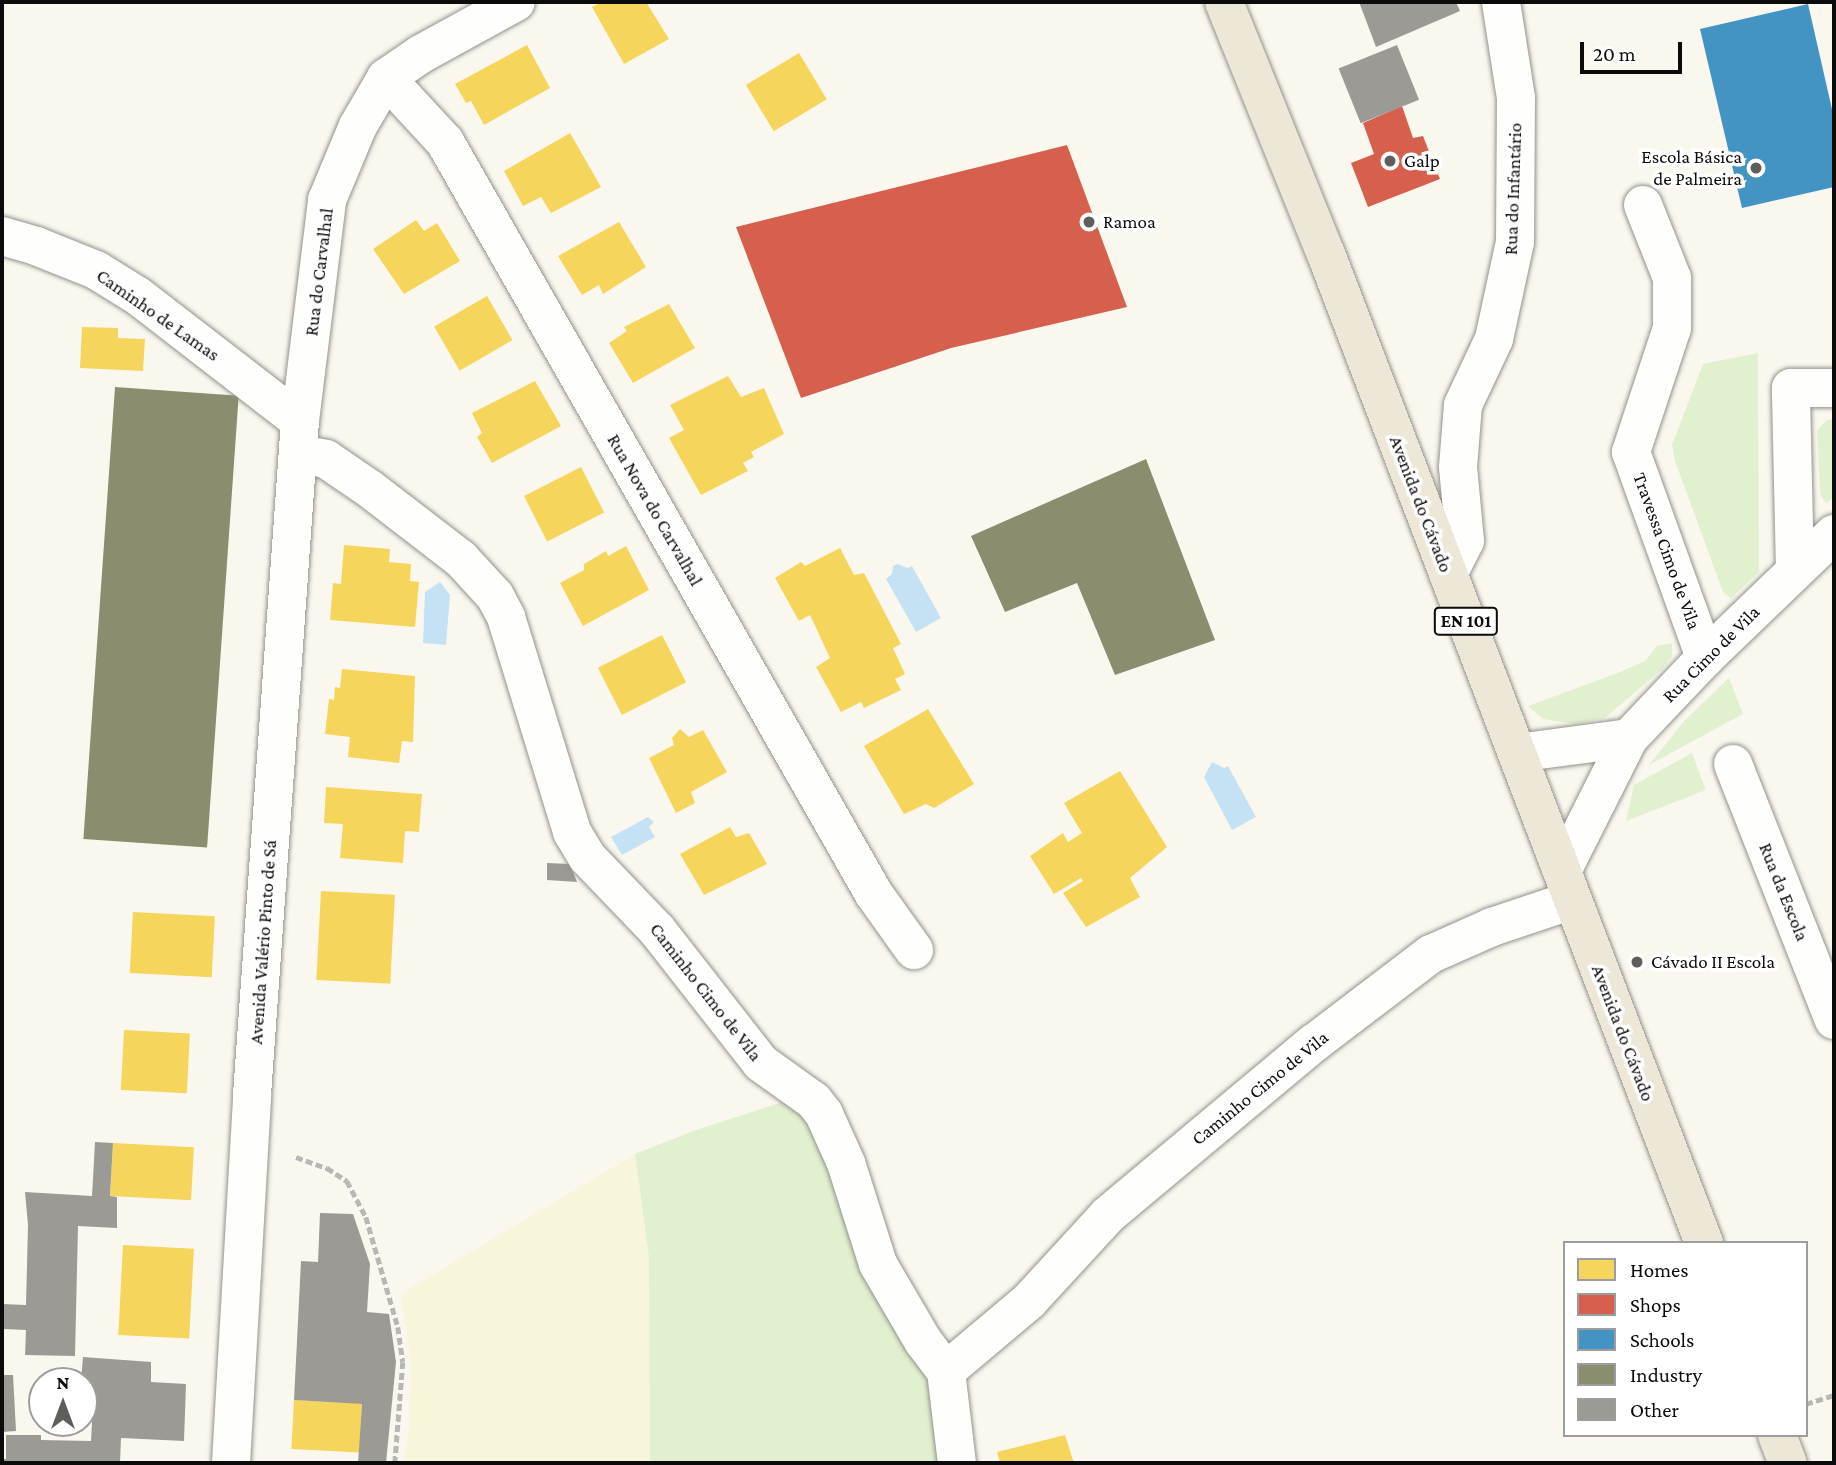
<!DOCTYPE html>
<meta charset="utf-8">
<style>
body{margin:0}
#map{position:relative;width:1836px;height:1465px;overflow:hidden;background:#faf8ee;font-family:"Crimson Pro",serif}
div>[style]{position:absolute}
[style*='--x']{left:calc(var(--x)*1px);top:calc(var(--y)*1px);width:calc(var(--w)*1px);rotate:calc(var(--a)*1deg)}
.farmland>*{inset:0;background:#f7f5da}
.green>*{inset:0;background:#e1f0ce}
.water>*{inset:0;background:#c4e2f4}
.homes>*{inset:0;background:#f6d55c;transform-origin:0 0}
.shops>*{inset:0;background:#d6604d}
.schools>*{inset:0;background:#4393c3}
.industry>*{inset:0;background:#8c8c6e;transform-origin:0 0}
.building>*{inset:0;background:#9c9a94;transform-origin:0 0}
.path>*{height:4.5px;margin-top:-2.25px;transform-origin:0;background:repeating-linear-gradient(90deg,#b7b7b5 0 7px,transparent 0 10.5px)}
.roads{filter:drop-shadow(0 0 2px #93928d) drop-shadow(0 0 2px #93928d)}
.minor>*{height:38px;margin:-19px;padding:0 19px;transform-origin:19px;border-radius:19px;background:#fefefc}
.major>*{height:38px;margin:-19px;padding:0 19px;transform-origin:19px;border-radius:19px;background:#ece7d7}
.dots>*{width:19px;height:19px;translate:-50% -50%;box-sizing:border-box;border:4px solid #fff;border-radius:50%}
span{translate:-50% -50%;white-space:nowrap;text-align:center;line-height:1.15;-webkit-text-stroke:7px #fff;paint-order:stroke}
.shield-label span{padding:2px 5px;background:#fff;border:2px solid;border-radius:5px;-webkit-text-stroke-width:0}
.shield-label{font-size:18px;color:#0b0b0b;font-weight:700}
.poi-label{font-size:19px;color:#0b0b0b}
.right{translate:-100% -50%;text-align:right}
.left{translate:0 -50%;text-align:left}
.street-label{font-size:19px;color:#0b0b0b}
.frame{position:absolute;inset:0;border:4px solid #0b0b0b;pointer-events:none}
.legend{position:absolute;left:1563px;top:1241px;width:245px;height:196px;box-sizing:border-box;background:#fff;border:2px solid #9d9d9d;margin:0;padding:9px 12px;list-style:none;font-size:21px;color:#0b0b0b}
.legend li{display:flex;align-items:center;gap:14px;height:35px}
.legend b{width:35px;border:2px solid #9d9d9d}
.north{position:absolute;left:28px;top:1367px;width:70px;height:70px;box-sizing:border-box;background:#fff;border:2px solid #9d9d9d;border-radius:50%;rotate:0deg;font-size:19px;font-weight:700;line-height:28px;text-align:center;color:#0b0b0b}
.north::after{content:'';display:block;margin:auto;width:24px;height:32px;background:#5f5e5a;clip-path:polygon(50% 0,100% 100%,50% 72%,0 100%)}
.scale{position:absolute;left:1580px;top:42px;width:102px;height:32px;box-sizing:border-box;border:4px solid #0b0b0b;border-top:0;padding-left:9px;font-size:21px;line-height:24px;white-space:nowrap;color:#0b0b0b;-webkit-text-stroke:5px #fff;paint-order:stroke}
</style>
<div id="map">
<div class="farmland">
<i style="clip-path:polygon(635px 1154px,649px 1257px,650px 1463px,403px 1463px,409px 1433px,411px 1364px,401px 1294px)"></i>
</div>
<div class="green">
<i style="clip-path:polygon(1758px 353px,1759px 572px,1731px 598px,1723px 592px,1675px 461px,1672px 445px,1703px 364px)"></i>
<i style="clip-path:polygon(1834px 419px,1834px 497px,1826px 504px,1820px 494px,1817px 430px,1827px 420px)"></i>
<i style="clip-path:polygon(1672px 643px,1672px 656px,1662px 669px,1605px 718px,1575px 724px,1543px 719px,1528px 706px,1615px 674px,1645px 661px,1657px 646px)"></i>
<i style="clip-path:polygon(1729px 678px,1743px 714px,1649px 765px,1684px 721px)"></i>
<i style="clip-path:polygon(1692px 753px,1706px 790px,1626px 821px,1634px 785px)"></i>
<i style="clip-path:polygon(792px 1099px,808px 1108px,929px 1365px,943px 1463px,650px 1463px,649px 1257px,635px 1154px,693px 1131px)"></i>
</div>
<div class="water">
<i style="clip-path:polygon(898px 564px,907px 568px,912px 566px,941px 618px,916px 632px,886px 579px,892px 574px,893px 566px)"></i>
<i style="clip-path:polygon(440px 582px,450px 595px,446px 645px,423px 643px,425px 592px)"></i>
<i style="clip-path:polygon(1212px 762px,1224px 768px,1228px 766px,1256px 817px,1232px 830px,1204px 777px)"></i>
<i style="clip-path:polygon(648px 817px,654px 822px,649px 827px,655px 837px,622px 855px,611px 837px)"></i>
</div>
<div class="homes">
<i style="clip-path:polygon(602px 2px,646px 2px,669px 39px,624px 64px,592px 7px)"></i>
<i style="clip-path:polygon(527px 45px,550px 88px,484px 125px,471px 101px,466px 103px,455px 84px)"></i>
<i style="left:799px;top:53px;width:54px;height:62px;rotate:59deg"></i>
<i style="clip-path:polygon(570px 133px,601px 187px,551px 213px,541px 197px,523px 206px,504px 171px)"></i>
<i style="clip-path:polygon(416px 220px,424px 231px,437px 223px,460px 261px,404px 294px,373px 249px)"></i>
<i style="clip-path:polygon(619px 222px,646px 267px,603px 294px,599px 285px,582px 295px,558px 256px)"></i>
<i style="left:487px;top:296px;width:51px;height:61px;rotate:60deg"></i>
<i style="clip-path:polygon(669px 304px,695px 348px,633px 383px,609px 343px,627px 331px,624px 327px)"></i>
<i style="clip-path:polygon(82px 327px,118px 328px,118px 338px,145px 339px,143px 371px,80px 368px)"></i>
<i style="clip-path:polygon(728px 376px,741px 397px,764px 388px,784px 434px,751px 452px,754px 457px,743px 463px,748px 471px,701px 495px,669px 438px,684px 430px,670px 405px)"></i>
<i style="clip-path:polygon(535px 381px,561px 426px,492px 463px,477px 437px,482px 433px,472px 413px)"></i>
<i style="left:581px;top:467px;width:51px;height:64px;rotate:63deg"></i>
<i style="clip-path:polygon(344px 545px,390px 549px,389px 562px,411px 564px,410px 581px,419px 582px,415px 627px,330px 620px,333px 583px,341px 584px)"></i>
<i style="clip-path:polygon(626px 546px,649px 590px,583px 626px,560px 583px,584px 570px,584px 564px,606px 551px,608px 556px)"></i>
<i style="clip-path:polygon(840px 548px,854px 575px,864px 573px,901px 644px,893px 648px,905px 674px,895px 679px,901px 690px,864px 708px,861px 702px,841px 712px,816px 667px,830px 658px,810px 615px,799px 621px,775px 578px,801px 562px,805px 566px)"></i>
<i style="left:662px;top:635px;width:53px;height:72px;rotate:63deg"></i>
<i style="clip-path:polygon(342px 669px,415px 676px,413px 742px,402px 741px,399px 763px,348px 757px,350px 737px,325px 734px,329px 699px,334px 700px,335px 687px,340px 688px)"></i>
<i style="clip-path:polygon(928px 709px,974px 784px,934px 808px,926px 804px,904px 814px,864px 746px)"></i>
<i style="clip-path:polygon(680px 729px,689px 737px,703px 730px,727px 772px,691px 792px,695px 803px,676px 813px,649px 758px,674px 745px,672px 738px)"></i>
<i style="clip-path:polygon(1120px 771px,1167px 847px,1130px 878px,1140px 897px,1086px 927px,1063px 893px,1083px 881px,1081px 878px,1054px 894px,1030px 856px,1063px 833px,1068px 842px,1082px 833px,1064px 803px)"></i>
<i style="clip-path:polygon(326px 787px,422px 794px,419px 832px,405px 831px,403px 863px,340px 858px,343px 824px,324px 823px)"></i>
<i style="clip-path:polygon(730px 827px,736px 837px,749px 833px,767px 864px,704px 895px,680px 854px)"></i>
<i style="left:321px;top:891px;width:74px;height:89px;rotate:3deg"></i>
<i style="left:133px;top:912px;width:82px;height:61px;rotate:3deg"></i>
<i style="left:124px;top:1030px;width:66px;height:60px;rotate:3deg"></i>
<i style="left:113px;top:1143px;width:81px;height:53px;rotate:3deg"></i>
<i style="left:123px;top:1245px;width:71px;height:90px;rotate:3deg"></i>
<i style="left:294px;top:1400px;width:68px;height:49px;rotate:3deg"></i>
<i style="clip-path:polygon(1065px 1435px,1074px 1463px,1000px 1463px,997px 1452px)"></i>
</div>
<div class="shops">
<i style="clip-path:polygon(1402px 106px,1413px 138px,1423px 136px,1440px 179px,1368px 207px,1351px 163px,1374px 154px,1363px 123px)"></i>
<i style="clip-path:polygon(1067px 145px,1127px 307px,951px 348px,801px 398px,736px 227px)"></i>
</div>
<div class="schools">
<i style="clip-path:polygon(1808px 4px,1834px 118px,1834px 187px,1742px 208px,1700px 29px)"></i>
</div>
<div class="industry">
<i style="left:115px;top:387px;width:124px;height:453px;rotate:4deg"></i>
<i style="clip-path:polygon(1146px 459px,1215px 640px,1115px 675px,1077px 583px,1005px 612px,971px 536px)"></i>
</div>
<div class="building">
<i style="clip-path:polygon(1359px 2px,1456px 2px,1460px 11px,1376px 47px)"></i>
<i style="left:1397px;top:45px;width:59px;height:63px;rotate:68deg"></i>
<i style="clip-path:polygon(547px 863px,570px 864px,577px 882px,547px 880px)"></i>
<i style="clip-path:polygon(95px 1142px,113px 1143px,110px 1196px,117px 1197px,117px 1228px,78px 1226px,75px 1356px,25px 1355px,26px 1330px,3px 1329px,2px 1304px,26px 1305px,28px 1225px,25px 1192px,92px 1196px)"></i>
<i style="clip-path:polygon(320px 1213px,353px 1214px,370px 1264px,367px 1312px,389px 1314px,396px 1362px,386px 1463px,358px 1463px,362px 1404px,294px 1400px,301px 1261px,318px 1262px)"></i>
<i style="clip-path:polygon(83px 1357px,151px 1362px,151px 1382px,186px 1384px,184px 1441px,121px 1438px,120px 1463px,2px 1463px,2px 1459px,6px 1459px,6px 1435px,41px 1435px,41px 1440px,91px 1441px,94px 1386px,84px 1385px,84px 1381px,81px 1381px)"></i>
<i style="clip-path:polygon(2px 1375px,13px 1375px,16px 1431px,2px 1432px)"></i>
</div>
<div class="path">
<i style="--x:296;--y:1157;--w:33;--a:20"></i>
<i style="--x:327;--y:1168;--w:24;--a:33"></i>
<i style="--x:347;--y:1181;--w:41;--a:62.2"></i>
<i style="--x:366;--y:1217;--w:115;--a:73.8"></i>
<i style="--x:398;--y:1327;--w:35;--a:82"></i>
<i style="--x:403;--y:1362;--w:101;--a:94.5"></i>
<i style="--x:1806;--y:1404;--w:29;--a:-18"></i>
</div>
<div class="roads">
<div class="minor">
<i style="--x:386;--y:78;--w:87;--a:47.3"></i>
<i style="--x:445;--y:142;--w:866;--a:60.3"></i>
<i style="--x:874;--y:894;--w:69;--a:54.5"></i>
<i style="--x:1643;--y:205;--w:79;--a:68.3"></i>
<i style="--x:1672;--y:278;--w:50;--a:90"></i>
<i style="--x:1672;--y:328;--w:131;--a:108.3"></i>
<i style="--x:1631;--y:452;--w:219;--a:70.2"></i>
<i style="--x:2;--y:236;--w:35;--a:16"></i>
<i style="--x:36;--y:246;--w:65;--a:21.8"></i>
<i style="--x:96;--y:270;--w:49;--a:31.8"></i>
<i style="--x:138;--y:296;--w:205;--a:37.7"></i>
<i style="--x:299;--y:454;--w:27;--a:10"></i>
<i style="--x:326;--y:459;--w:53;--a:34.3"></i>
<i style="--x:370;--y:489;--w:115;--a:37.6"></i>
<i style="--x:461;--y:559;--w:50;--a:47.4"></i>
<i style="--x:495;--y:596;--w:24;--a:62"></i>
<i style="--x:506;--y:617;--w:225;--a:72.9"></i>
<i style="--x:572;--y:832;--w:29;--a:59"></i>
<i style="--x:587;--y:857;--w:101;--a:46.2"></i>
<i style="--x:657;--y:930;--w:169;--a:52"></i>
<i style="--x:761;--y:1063;--w:65;--a:35.6"></i>
<i style="--x:814;--y:1101;--w:16;--a:52"></i>
<i style="--x:824;--y:1114;--w:54;--a:65.8"></i>
<i style="--x:846;--y:1163;--w:106;--a:72.4"></i>
<i style="--x:878;--y:1264;--w:89;--a:59.7"></i>
<i style="--x:923;--y:1341;--w:38;--a:53"></i>
<i style="--x:1795;--y:571;--w:183;--a:-91.3"></i>
<i style="--x:1791;--y:388;--w:43;--a:0"></i>
<i style="--x:1448;--y:574;--w:37;--a:-63"></i>
<i style="--x:1465;--y:541;--w:74;--a:-95.4"></i>
<i style="--x:1458;--y:467;--w:62;--a:-85.4"></i>
<i style="--x:1463;--y:405;--w:73;--a:-64.8"></i>
<i style="--x:1494;--y:339;--w:99;--a:-77.8"></i>
<i style="--x:1515;--y:242;--w:144;--a:-89.6"></i>
<i style="--x:1516;--y:98;--w:97;--a:-98.9"></i>
<i style="--x:1517;--y:753;--w:113;--a:-7.6"></i>
<i style="--x:1733;--y:764;--w:275;--a:68.5"></i>
<i style="--x:1562;--y:871;--w:149;--a:-63.3"></i>
<i style="--x:1629;--y:738;--w:110;--a:-46.5"></i>
<i style="--x:1705;--y:658;--w:179;--a:-43.9"></i>
<i style="--x:946;--y:1371;--w:109;--a:-40.1"></i>
<i style="--x:1029;--y:1301;--w:117;--a:-47.4"></i>
<i style="--x:1108;--y:1215;--w:268;--a:-39.9"></i>
<i style="--x:1314;--y:1043;--w:147;--a:-37.3"></i>
<i style="--x:1431;--y:954;--w:67;--a:-23.9"></i>
<i style="--x:1492;--y:927;--w:84;--a:-18.6"></i>
<i style="--x:946;--y:1371;--w:93;--a:83.2"></i>
<i style="--x:231;--y:1463;--w:369;--a:-86.7"></i>
<i style="--x:252;--y:1095;--w:676;--a:-85.93"></i>
<i style="--x:300;--y:421;--w:223;--a:-83"></i>
<i style="--x:327;--y:200;--w:80;--a:-67.3"></i>
<i style="--x:358;--y:126;--w:56;--a:-59.7"></i>
<i style="--x:386;--y:78;--w:42;--a:-34.4"></i>
<i style="--x:421;--y:54;--w:108;--a:-28.7"></i>
</div>
<div class="major">
<i style="--x:1224;--y:2;--w:272;--a:68"></i>
<i style="--x:1326;--y:254;--w:1059;--a:69.08"></i>
<i style="--x:1777;--y:1435;--w:30;--a:69"></i>
</div>
</div>
<div class="dots">
<i style="left:1390px;top:161px;background:#5f5e5a"></i>
<i style="left:1756px;top:168px;background:#5f5e5a"></i>
<i style="left:1089px;top:222px;background:#5f5e5a"></i>
<i style="left:1637px;top:962px;background:#5f5e5a"></i>
</div>
<div class="shield-label">
<span style="left:1466px;top:621px">EN 101</span>
</div>
<div class="poi-label">
<span class="right" style="left:1742px;top:168px">Escola Básica<br>de Palmeira</span>
<span class="left" style="left:1404px;top:161px">Galp</span>
<span class="left" style="left:1103px;top:222px">Ramoa</span>
<span class="left" style="left:1651px;top:962px">Cávado II Escola</span>
</div>
<div class="street-label">
<span style="left:1513px;top:189px;rotate:-88deg">Rua do Infantário</span>
<span style="left:319px;top:272px;rotate:-83deg">Rua do Carvalhal</span>
<span style="left:158px;top:315px;rotate:35deg">Caminho de Lamas</span>
<span style="left:1421px;top:504px;rotate:69deg">Avenida do Cávado</span>
<span style="left:655px;top:510px;rotate:60deg">Rua Nova do Carvalhal</span>
<span style="left:1667px;top:551px;rotate:70deg">Travessa Cimo de Vila</span>
<span style="left:1711px;top:654px;rotate:-45deg">Rua Cimo de Vila</span>
<span style="left:1784px;top:892px;rotate:68deg">Rua da Escola</span>
<span style="left:263px;top:942px;rotate:-86deg">Avenida Valério Pinto de Sá</span>
<span style="left:706px;top:992px;rotate:52deg">Caminho Cimo de Vila</span>
<span style="left:1623px;top:1033px;rotate:69deg">Avenida do Cávado</span>
<span style="left:1260px;top:1088px;rotate:-39deg">Caminho Cimo de Vila</span>
</div>
<div class="frame"></div>
<ul class="legend">
<li><b style="height:19px;background:#f6d55c"></b>Homes</li>
<li><b style="height:19px;background:#d6604d"></b>Shops</li>
<li><b style="height:19px;background:#4393c3"></b>Schools</li>
<li><b style="height:19px;background:#8c8c6e"></b>Industry</li>
<li><b style="height:19px;background:#9c9a94"></b>Other</li>
</ul>
<div class="north">N</div>
<div class="scale">20 m</div>
</div>
